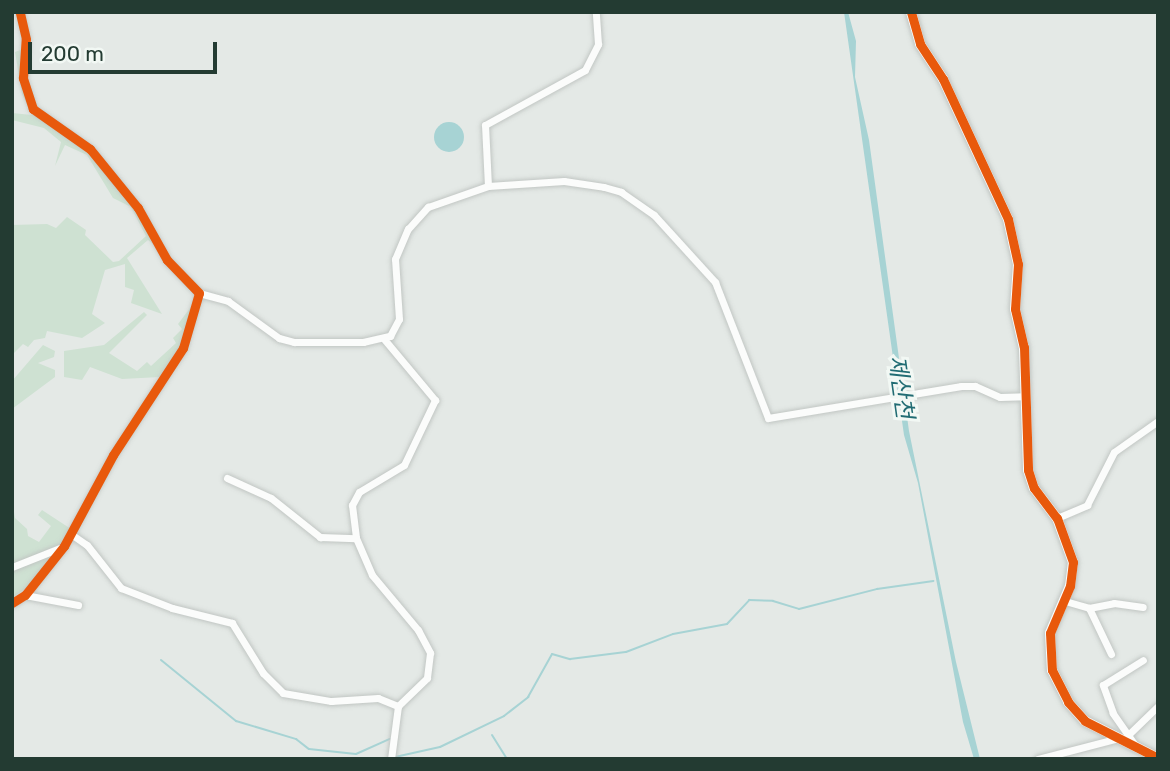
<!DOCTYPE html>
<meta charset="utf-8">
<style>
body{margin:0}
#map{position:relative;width:1170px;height:771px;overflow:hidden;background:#e4e9e6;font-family:Rubik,"Noto Sans KR",sans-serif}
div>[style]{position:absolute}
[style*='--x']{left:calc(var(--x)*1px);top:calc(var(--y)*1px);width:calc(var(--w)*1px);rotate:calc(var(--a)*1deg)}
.green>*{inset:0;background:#cee1d2}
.water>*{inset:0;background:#a7d3d4}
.round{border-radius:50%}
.stream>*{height:2px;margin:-1px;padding:0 1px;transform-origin:1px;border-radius:1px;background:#a7d3d4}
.roads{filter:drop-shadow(0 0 2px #c1c6c3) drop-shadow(0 0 2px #c1c6c3)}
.street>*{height:7px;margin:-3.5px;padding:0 3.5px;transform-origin:3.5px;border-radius:3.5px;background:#fbfcfb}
.secondary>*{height:10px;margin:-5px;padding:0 5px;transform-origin:5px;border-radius:5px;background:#fbfcfb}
.cycleway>*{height:9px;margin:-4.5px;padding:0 4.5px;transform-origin:4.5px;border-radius:4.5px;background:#e8590c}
span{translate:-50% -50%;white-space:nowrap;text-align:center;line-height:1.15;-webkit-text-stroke:6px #f2f8f4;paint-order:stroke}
.water-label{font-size:23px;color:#216c73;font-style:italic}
.frame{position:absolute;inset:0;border:14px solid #233b32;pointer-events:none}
.scale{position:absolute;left:28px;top:42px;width:189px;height:32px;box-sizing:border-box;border:4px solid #233b32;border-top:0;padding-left:9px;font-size:21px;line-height:24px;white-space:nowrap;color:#233b32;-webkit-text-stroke:5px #f2f8f4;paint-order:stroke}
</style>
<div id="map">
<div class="green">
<i style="clip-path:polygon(23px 49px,21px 79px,31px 110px,84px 147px,132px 203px,157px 247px,148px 240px,127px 258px,162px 314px,131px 303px,134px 290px,125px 287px,125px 264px,105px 270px,92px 314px,105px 323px,82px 338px,47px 331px,45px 338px,34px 340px,28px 347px,23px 344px,12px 355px,12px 225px,47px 224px,56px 228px,67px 217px,86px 230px,85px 235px,113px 262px,119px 261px,146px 236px,131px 207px,113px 198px,87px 155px,65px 145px,55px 166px,61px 142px,44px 128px,12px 120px,12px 113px,32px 115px,22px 94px,15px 52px)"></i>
<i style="clip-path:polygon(197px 299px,186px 339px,160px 377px,122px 379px,90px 367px,82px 380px,64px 377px,64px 351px,104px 345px,144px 312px,147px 315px,109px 353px,137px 371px,147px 362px,151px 366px,176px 343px,173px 338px,182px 329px,178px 324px)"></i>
<i style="clip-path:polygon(43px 345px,55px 351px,54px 357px,38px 363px,55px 370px,55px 377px,12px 409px,12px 381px)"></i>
<i style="clip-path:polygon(12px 500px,15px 518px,27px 529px,28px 536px,39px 542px,51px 526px,38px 515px,42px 510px,71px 529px,62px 545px,12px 565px)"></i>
<i style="clip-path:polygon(55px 552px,26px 588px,12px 598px,12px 568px)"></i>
</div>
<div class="water">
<i style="clip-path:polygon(844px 12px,848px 12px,856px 41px,855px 77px,869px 140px,909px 431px,956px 662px,980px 759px,974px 759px,963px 722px,918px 483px,904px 435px)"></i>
<i class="round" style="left:434px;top:122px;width:30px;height:30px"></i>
</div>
<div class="stream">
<i style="--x:161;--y:660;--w:97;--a:39.1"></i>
<i style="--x:236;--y:721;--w:63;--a:16.7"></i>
<i style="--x:296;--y:739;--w:16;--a:38"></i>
<i style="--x:309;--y:749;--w:47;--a:6.1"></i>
<i style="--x:356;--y:754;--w:37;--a:-24"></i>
<i style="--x:492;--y:735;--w:28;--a:58"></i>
<i style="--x:395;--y:757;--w:46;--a:-12.5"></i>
<i style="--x:440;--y:747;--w:71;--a:-25.8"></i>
<i style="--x:504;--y:716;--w:31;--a:-38"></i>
<i style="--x:528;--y:697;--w:49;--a:-60.8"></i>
<i style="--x:552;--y:654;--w:19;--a:16"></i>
<i style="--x:570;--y:659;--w:56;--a:-7.1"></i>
<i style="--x:626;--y:652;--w:50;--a:-21"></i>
<i style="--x:673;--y:634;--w:55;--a:-10.5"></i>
<i style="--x:727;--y:624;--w:33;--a:-47"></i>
<i style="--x:749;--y:600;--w:24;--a:2"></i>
<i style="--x:773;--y:601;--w:27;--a:17"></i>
<i style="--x:799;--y:609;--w:81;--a:-14.4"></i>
<i style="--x:877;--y:589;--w:57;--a:-8.1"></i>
</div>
<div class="roads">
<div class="street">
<i style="--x:488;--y:186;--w:76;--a:-3.8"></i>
<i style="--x:564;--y:181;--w:40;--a:8.5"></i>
<i style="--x:604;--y:187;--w:18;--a:16"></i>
<i style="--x:621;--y:192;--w:40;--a:34.9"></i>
<i style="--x:654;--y:215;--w:91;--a:47.7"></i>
<i style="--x:715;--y:282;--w:146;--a:68.7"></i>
<i style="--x:768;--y:418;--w:196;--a:-9.4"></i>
<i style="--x:961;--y:386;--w:14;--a:0"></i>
<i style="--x:975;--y:386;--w:27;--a:24"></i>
<i style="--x:1000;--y:397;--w:25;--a:-2"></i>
<i style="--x:199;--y:293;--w:30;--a:15"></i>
<i style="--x:228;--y:301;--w:63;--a:36"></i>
<i style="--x:279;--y:338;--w:16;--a:15"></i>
<i style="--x:294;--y:342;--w:69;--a:0"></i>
<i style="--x:363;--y:342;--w:28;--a:-13"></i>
<i style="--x:390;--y:336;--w:19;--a:-62"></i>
<i style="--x:399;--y:319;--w:60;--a:-93.8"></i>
<i style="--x:395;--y:259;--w:33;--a:-67"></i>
<i style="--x:408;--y:229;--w:30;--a:-48"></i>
<i style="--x:428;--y:207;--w:64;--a:-19.3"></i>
<i style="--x:488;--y:186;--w:61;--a:-92.8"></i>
<i style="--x:485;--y:125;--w:114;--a:-28.8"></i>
<i style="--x:585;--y:70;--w:29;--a:-63"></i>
<i style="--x:598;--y:44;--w:32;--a:-94"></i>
<i style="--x:384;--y:339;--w:80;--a:50.1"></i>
<i style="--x:435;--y:400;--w:72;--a:115.5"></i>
<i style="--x:404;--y:465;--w:52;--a:149"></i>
<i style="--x:359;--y:492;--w:15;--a:118"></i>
<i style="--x:352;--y:505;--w:33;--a:83"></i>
<i style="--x:356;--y:538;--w:40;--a:66.6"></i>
<i style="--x:372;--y:575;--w:72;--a:50.1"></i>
<i style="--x:418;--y:630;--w:26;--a:62"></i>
<i style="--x:430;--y:653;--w:25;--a:97"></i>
<i style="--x:427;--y:678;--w:40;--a:136"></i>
<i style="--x:398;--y:706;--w:53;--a:97.5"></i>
<i style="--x:227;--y:478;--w:48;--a:24.4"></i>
<i style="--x:271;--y:498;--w:63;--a:38.5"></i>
<i style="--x:320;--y:537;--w:36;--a:2"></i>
<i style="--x:1057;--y:518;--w:33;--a:-23"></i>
<i style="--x:1087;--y:505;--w:59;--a:-63"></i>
<i style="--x:1114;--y:452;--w:54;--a:-35.2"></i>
<i style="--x:71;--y:534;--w:19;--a:35"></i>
<i style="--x:87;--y:545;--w:55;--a:51.7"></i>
<i style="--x:121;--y:588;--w:55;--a:21.4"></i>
<i style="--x:172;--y:608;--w:62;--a:14"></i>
<i style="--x:232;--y:623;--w:59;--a:58.2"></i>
<i style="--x:263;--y:673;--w:28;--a:45"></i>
<i style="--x:283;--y:693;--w:49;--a:9.5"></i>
<i style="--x:331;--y:701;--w:47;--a:-3.7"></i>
<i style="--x:378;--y:698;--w:22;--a:22"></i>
<i style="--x:12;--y:567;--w:52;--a:-21.6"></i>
<i style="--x:25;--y:595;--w:54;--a:10.7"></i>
<i style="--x:1065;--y:601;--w:25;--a:16"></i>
<i style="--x:1089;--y:608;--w:25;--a:-11"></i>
<i style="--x:1114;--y:603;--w:29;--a:8"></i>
<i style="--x:12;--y:603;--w:15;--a:-32"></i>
<i style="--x:25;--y:595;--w:63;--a:-51.5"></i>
<i style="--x:64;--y:546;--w:103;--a:-61.7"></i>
<i style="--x:113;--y:455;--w:128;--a:-56.8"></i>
<i style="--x:183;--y:348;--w:57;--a:-73.8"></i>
<i style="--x:199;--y:293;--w:46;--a:-134.1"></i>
<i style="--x:167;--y:260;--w:60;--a:-119.1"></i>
<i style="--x:138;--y:208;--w:76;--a:-129.1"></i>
<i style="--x:90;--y:149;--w:70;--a:-144.9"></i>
<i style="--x:33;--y:109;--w:33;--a:-108"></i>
<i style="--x:23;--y:78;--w:39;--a:-86"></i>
<i style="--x:26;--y:39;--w:28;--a:-103"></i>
<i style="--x:1089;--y:608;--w:51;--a:64.4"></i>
<i style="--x:1128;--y:735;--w:42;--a:-44"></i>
<i style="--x:1135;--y:745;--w:39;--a:-125"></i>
<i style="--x:1113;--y:713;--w:30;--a:-110"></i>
<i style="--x:1103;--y:685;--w:47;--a:-32"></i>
<i style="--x:1038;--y:759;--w:80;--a:-14.6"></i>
</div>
<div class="secondary">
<i style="--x:911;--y:12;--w:33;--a:74"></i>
<i style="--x:920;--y:44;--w:42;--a:56.7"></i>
<i style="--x:943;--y:79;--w:154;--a:65.1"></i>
<i style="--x:1008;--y:219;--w:46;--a:77.5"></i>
<i style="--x:1018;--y:264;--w:45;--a:93.8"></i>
<i style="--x:1015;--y:309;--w:39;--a:77"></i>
<i style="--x:1024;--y:347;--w:123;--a:88.1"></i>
<i style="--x:1028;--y:470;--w:19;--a:72"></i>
<i style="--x:1034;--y:488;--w:38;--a:53"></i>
<i style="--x:1057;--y:518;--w:47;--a:70"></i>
<i style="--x:1073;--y:562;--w:24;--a:97"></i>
<i style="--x:1070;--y:586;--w:51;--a:113.1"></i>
<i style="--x:1050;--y:633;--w:37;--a:87"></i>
<i style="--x:1052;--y:670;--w:36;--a:63"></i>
<i style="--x:1068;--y:702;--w:25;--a:48"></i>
<i style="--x:1085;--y:721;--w:82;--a:26.9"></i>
</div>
</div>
<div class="cycleway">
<i style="--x:911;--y:12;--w:33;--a:74"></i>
<i style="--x:920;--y:44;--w:42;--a:56.7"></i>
<i style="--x:943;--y:79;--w:154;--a:65.1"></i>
<i style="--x:1008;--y:219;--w:46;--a:77.5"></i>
<i style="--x:1018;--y:264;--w:45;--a:93.8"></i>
<i style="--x:1015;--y:309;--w:39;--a:77"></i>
<i style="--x:1024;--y:347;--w:123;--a:88.1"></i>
<i style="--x:1028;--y:470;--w:19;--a:72"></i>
<i style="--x:1034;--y:488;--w:38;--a:53"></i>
<i style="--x:1057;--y:518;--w:47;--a:70"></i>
<i style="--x:1073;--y:562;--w:24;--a:97"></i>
<i style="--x:1070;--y:586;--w:51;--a:113.1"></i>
<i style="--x:1050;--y:633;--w:37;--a:87"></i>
<i style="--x:1052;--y:670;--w:36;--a:63"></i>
<i style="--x:1068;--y:702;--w:25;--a:48"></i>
<i style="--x:1085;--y:721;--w:82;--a:26.9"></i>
<i style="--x:12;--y:603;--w:15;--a:-32"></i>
<i style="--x:25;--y:595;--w:63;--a:-51.5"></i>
<i style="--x:64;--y:546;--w:103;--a:-61.7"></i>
<i style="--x:113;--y:455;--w:128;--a:-56.8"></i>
<i style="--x:183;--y:348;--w:57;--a:-73.8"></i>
<i style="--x:199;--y:293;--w:46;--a:-134.1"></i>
<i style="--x:167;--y:260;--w:60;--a:-119.1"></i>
<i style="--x:138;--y:208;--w:76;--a:-129.1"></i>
<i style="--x:90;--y:149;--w:70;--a:-144.9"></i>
<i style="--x:33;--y:109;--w:33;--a:-108"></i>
<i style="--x:23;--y:78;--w:39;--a:-86"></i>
<i style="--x:26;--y:39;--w:28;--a:-103"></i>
</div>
<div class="water-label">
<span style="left:901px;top:387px;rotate:82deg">제산천</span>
</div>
<div class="frame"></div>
<div class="scale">200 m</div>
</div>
